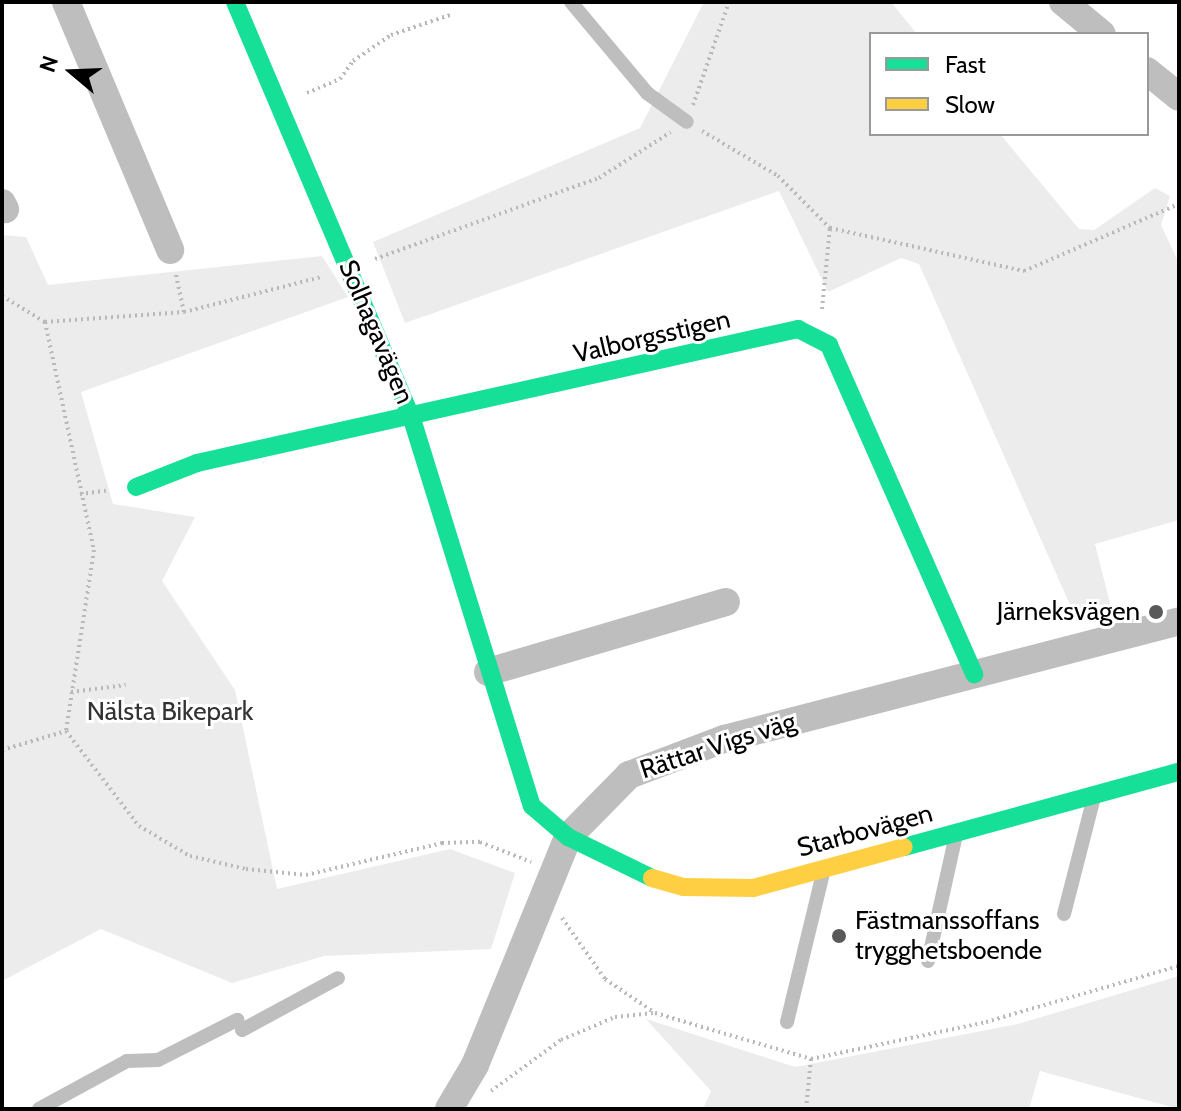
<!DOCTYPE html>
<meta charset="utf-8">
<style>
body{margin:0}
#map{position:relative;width:1181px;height:1111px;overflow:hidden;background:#fff;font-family:Cabin,sans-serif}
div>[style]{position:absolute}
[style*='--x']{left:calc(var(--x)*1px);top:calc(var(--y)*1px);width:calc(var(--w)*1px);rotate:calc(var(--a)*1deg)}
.green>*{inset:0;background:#ececec}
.path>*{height:4px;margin-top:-2px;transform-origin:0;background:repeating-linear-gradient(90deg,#b9b9b9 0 2px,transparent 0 6px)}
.lane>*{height:14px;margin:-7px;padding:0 7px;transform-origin:7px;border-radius:7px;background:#bebebe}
.street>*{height:28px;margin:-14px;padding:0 14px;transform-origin:14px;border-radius:14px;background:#bebebe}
.fast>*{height:18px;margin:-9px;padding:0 9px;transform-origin:9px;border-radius:9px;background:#16e098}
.slow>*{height:18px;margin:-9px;padding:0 9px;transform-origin:9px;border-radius:9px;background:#ffcf43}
.dots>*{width:22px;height:22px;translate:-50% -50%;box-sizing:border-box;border:4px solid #fff;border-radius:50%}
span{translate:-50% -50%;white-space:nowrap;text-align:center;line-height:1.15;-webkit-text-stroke:6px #fff;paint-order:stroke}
.street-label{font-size:26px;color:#000}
.poi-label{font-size:26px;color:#000}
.right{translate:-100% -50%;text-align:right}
.left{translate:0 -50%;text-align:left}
.park-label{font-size:26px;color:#333}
.frame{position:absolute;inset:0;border:4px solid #000;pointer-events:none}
.legend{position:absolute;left:869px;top:32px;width:280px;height:104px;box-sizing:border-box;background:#fff;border:2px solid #999;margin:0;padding:10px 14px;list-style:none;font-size:24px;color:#000}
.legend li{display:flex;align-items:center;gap:16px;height:40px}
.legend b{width:40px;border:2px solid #999}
.north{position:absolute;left:32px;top:32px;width:80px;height:80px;-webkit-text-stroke:6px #fff;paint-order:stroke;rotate:289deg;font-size:22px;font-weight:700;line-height:32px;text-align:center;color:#000}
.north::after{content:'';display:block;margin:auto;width:28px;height:36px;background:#000;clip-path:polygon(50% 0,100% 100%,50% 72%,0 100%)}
</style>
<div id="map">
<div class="green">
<i style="clip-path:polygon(704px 2px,891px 2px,917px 34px,871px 34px,871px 134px,1000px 134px,1079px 229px,1094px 230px,1155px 188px,1170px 196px,1161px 225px,1179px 263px,1179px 520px,1095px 544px,1113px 615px,1078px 623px,919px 264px,901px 258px,828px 292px,779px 191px,405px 323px,373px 242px,640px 128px)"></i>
<i style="clip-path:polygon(2px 235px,26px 237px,48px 285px,322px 256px,348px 297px,81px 392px,113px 504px,195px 517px,162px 581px,235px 690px,277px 889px,450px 849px,515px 873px,491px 949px,324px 956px,232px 983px,101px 929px,2px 981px)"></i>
<i style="clip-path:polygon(1179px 976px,1179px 1109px,1040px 1071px,1029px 1109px,703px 1109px,711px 1091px,646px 1019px,795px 1067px,1018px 1024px)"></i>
</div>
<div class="path">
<i style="--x:307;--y:93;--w:36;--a:-23"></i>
<i style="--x:340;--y:79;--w:22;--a:-54"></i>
<i style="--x:353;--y:61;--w:46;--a:-34.4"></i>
<i style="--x:391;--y:35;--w:65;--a:-18.7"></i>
<i style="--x:693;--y:105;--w:109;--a:-70.7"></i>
<i style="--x:702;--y:131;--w:88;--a:30.6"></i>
<i style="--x:778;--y:176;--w:74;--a:45"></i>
<i style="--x:830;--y:228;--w:199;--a:12.5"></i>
<i style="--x:1024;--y:271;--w:169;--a:-23.4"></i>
<i style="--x:375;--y:259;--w:238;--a:-19.9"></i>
<i style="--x:599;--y:178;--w:85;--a:-32.6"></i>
<i style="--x:176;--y:275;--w:38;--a:78"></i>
<i style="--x:2;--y:296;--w:50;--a:31.2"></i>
<i style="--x:45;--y:322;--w:233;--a:77.9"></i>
<i style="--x:94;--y:550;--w:183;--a:98.8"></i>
<i style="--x:822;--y:309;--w:81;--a:-84.4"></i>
<i style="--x:45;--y:322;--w:139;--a:-4.1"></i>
<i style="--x:184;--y:312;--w:141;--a:-14.3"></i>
<i style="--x:80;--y:494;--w:26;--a:-7"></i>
<i style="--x:71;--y:692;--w:55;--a:-7.3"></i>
<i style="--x:2;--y:750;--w:67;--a:-16.5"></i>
<i style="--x:66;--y:731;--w:120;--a:52.5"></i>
<i style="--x:139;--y:826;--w:59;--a:30.5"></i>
<i style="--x:190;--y:856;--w:57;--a:13.1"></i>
<i style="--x:246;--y:869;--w:60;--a:5.7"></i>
<i style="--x:306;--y:875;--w:140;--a:-13.2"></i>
<i style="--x:442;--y:843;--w:38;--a:-2"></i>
<i style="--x:480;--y:842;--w:55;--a:21.4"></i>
<i style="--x:562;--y:918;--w:75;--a:54.8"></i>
<i style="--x:605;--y:979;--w:60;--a:34.2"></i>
<i style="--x:655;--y:1013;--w:163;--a:16.4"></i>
<i style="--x:811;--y:1059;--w:179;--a:-11.9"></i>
<i style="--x:986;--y:1022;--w:201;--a:-16.2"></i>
<i style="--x:491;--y:1091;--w:87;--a:-36.1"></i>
<i style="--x:561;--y:1040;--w:59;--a:-23.1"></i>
<i style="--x:615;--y:1017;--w:38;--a:-6"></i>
<i style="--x:806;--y:1109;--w:50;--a:-84.3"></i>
</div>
<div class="lane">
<i style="--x:571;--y:2;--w:119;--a:50.1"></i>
<i style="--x:647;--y:93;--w:49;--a:35.9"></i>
<i style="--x:1064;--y:914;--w:121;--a:-75.6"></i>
<i style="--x:928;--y:961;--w:129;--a:-77.5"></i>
<i style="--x:787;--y:1022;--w:153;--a:-76.4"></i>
<i style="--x:242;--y:1030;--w:109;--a:-28.4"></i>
<i style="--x:39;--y:1109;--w:100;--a:-28.6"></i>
<i style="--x:127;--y:1061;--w:31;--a:-2"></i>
<i style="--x:158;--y:1060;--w:89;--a:-26.9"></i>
</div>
<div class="street">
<i style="--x:66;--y:2;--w:269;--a:67.2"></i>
<i style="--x:1063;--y:2;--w:50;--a:39.4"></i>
<i style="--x:1147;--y:71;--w:41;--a:39.1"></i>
<i style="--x:2;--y:203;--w:7;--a:63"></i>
<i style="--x:488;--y:672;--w:248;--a:-16.4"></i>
<i style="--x:449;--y:1109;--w:51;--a:-59.4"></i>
<i style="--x:475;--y:1065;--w:246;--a:-67.8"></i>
<i style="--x:568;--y:837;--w:87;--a:-45.5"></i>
<i style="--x:629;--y:775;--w:102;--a:-20.8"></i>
<i style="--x:724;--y:739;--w:470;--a:-14.5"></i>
</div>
<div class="fast">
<i style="--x:235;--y:2;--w:453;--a:67"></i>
<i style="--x:412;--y:419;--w:405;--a:72.8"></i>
<i style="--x:532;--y:806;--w:48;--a:40.7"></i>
<i style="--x:568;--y:837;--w:93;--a:26"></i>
<i style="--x:136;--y:487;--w:66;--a:-21.5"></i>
<i style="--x:197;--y:463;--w:616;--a:-12.57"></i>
<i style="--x:798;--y:329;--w:35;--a:27"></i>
<i style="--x:829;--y:345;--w:360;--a:66.2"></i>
<i style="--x:904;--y:847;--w:285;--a:-15.3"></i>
</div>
<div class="slow">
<i style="--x:652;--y:878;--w:33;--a:16"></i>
<i style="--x:684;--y:887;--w:69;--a:0.8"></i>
<i style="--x:753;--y:888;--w:156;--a:-15.2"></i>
</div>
<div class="dots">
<i style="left:1156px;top:612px;background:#595959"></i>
<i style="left:839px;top:936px;background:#595959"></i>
</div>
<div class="street-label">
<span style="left:376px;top:332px;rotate:67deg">Solhagavägen</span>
<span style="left:652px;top:337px;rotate:-13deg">Valborgsstigen</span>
<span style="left:718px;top:746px;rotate:-18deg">Rättar Vigs väg</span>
<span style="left:865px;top:831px;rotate:-15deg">Starbovägen</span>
</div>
<div class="poi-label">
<span class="right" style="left:1140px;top:612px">Järneksvägen</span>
<span class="left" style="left:855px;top:936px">Fästmanssoffans<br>trygghetsboende</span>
</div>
<div class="park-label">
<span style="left:170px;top:712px">Nälsta Bikepark</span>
</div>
<div class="frame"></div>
<ul class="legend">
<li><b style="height:10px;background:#16e098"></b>Fast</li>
<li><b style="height:10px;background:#ffcf43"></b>Slow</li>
</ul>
<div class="north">N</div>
</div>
